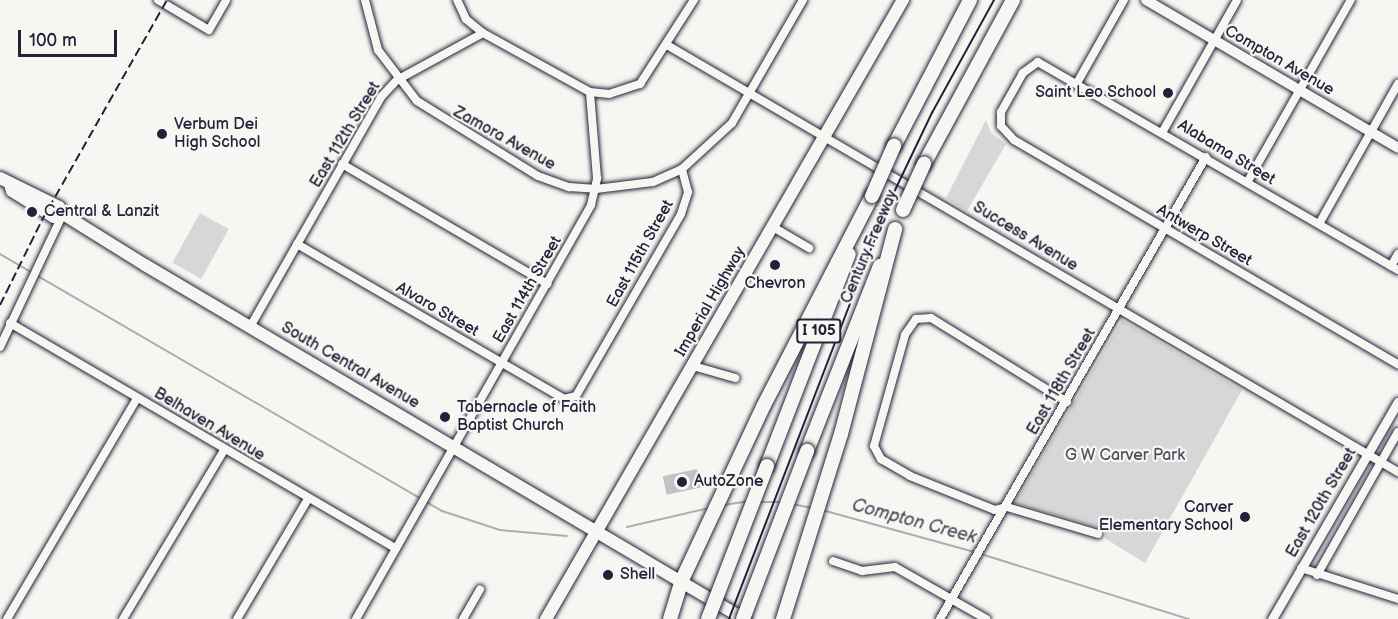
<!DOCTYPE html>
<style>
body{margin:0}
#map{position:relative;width:1398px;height:619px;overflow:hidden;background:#f6f6f2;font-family:"Balsamiq Sans",sans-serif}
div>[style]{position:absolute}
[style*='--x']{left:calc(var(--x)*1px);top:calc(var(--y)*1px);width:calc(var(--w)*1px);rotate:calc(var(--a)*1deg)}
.green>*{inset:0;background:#d7d7d7;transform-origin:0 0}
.stream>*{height:2px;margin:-1px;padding:0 1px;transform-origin:1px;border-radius:1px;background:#adadb3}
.building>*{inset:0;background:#c2c2c4;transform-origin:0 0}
.roads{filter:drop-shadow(0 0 2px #22223b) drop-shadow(0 0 2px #22223b)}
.minor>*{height:8px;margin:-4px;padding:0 4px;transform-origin:4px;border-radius:4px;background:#f6f6f2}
.tertiary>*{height:9px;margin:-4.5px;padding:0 4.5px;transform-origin:4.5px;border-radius:4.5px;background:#f6f6f2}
.secondary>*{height:10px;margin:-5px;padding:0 5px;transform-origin:5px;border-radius:5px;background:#f6f6f2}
.primary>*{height:12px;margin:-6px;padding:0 6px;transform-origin:6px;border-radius:6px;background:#f6f6f2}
.motorway>*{height:14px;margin:-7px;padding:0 7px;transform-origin:7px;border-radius:7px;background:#f6f6f2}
.tram>*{height:1.5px;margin:-0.75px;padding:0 0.75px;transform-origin:0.75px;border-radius:0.75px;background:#22223b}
.rail>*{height:2px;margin-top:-1px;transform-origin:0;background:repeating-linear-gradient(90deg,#22223b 0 9px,transparent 0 13.5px)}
.bridges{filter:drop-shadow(0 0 2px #22223b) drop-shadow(0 0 2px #22223b)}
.motorway-bridge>*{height:14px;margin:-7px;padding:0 7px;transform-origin:7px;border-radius:7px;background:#f6f6f2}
.dots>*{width:16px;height:16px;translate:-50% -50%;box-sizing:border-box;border:3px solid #f6f6f2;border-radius:50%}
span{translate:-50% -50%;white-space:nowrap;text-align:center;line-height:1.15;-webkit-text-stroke:4.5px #f6f6f2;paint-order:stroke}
.shield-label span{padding:2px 4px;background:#f6f6f2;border:2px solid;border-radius:4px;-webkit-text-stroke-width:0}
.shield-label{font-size:15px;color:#22223b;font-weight:700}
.street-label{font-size:16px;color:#22223b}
.poi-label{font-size:16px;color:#22223b}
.right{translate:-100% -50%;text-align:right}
.left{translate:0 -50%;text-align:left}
.park-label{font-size:16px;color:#4f4f62}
.water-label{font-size:18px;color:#535365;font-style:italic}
.scale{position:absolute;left:18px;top:30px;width:99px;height:27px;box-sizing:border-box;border:3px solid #22223b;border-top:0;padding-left:8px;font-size:18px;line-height:21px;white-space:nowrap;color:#22223b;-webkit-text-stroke:4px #f6f6f2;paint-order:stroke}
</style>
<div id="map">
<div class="green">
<i style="clip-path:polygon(986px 120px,991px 133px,1006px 144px,967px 211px,946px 198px)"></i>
<i style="left:200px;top:213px;width:33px;height:57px;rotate:29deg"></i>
<i style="clip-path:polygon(1122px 320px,1242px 390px,1145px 563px,1106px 539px,1104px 529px,1015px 503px)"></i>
</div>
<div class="stream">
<i style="--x:0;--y:254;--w:511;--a:30.18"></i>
<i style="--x:442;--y:511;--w:61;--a:18.1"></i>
<i style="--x:500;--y:530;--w:67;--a:5.1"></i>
<i style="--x:759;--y:502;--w:22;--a:0"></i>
<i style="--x:792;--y:504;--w:21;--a:11"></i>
<i style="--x:724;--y:505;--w:24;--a:-9"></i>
<i style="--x:822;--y:510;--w:159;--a:15.4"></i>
<i style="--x:627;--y:527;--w:84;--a:-13"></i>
<i style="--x:981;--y:554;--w:218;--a:17.4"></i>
</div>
<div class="building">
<i style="left:697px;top:469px;width:19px;height:35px;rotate:78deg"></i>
</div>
<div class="roads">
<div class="minor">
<i style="--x:158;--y:0;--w:59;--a:30.5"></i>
<i style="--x:209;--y:30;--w:34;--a:-60"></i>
<i style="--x:365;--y:0;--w:52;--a:75.4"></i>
<i style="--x:378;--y:50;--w:64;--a:52.6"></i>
<i style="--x:417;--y:101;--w:142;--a:31.8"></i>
<i style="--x:538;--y:176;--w:33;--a:20"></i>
<i style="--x:569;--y:187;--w:27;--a:4"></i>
<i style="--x:596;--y:189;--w:57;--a:-7"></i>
<i style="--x:653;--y:182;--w:32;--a:-24"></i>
<i style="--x:483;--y:33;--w:122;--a:28.9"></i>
<i style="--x:667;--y:45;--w:847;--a:30.29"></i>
<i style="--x:1077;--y:83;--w:95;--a:-60.5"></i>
<i style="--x:1163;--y:131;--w:150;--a:-60.5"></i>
<i style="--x:342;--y:164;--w:238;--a:30.3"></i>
<i style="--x:1248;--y:181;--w:208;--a:-60.4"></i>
<i style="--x:1319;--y:224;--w:161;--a:-60.6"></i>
<i style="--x:773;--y:227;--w:42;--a:30.3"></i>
<i style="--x:297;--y:244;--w:309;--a:30.1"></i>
<i style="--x:564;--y:399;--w:12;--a:-14"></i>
<i style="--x:576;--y:396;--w:210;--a:-60"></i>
<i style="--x:681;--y:214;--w:23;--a:-72"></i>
<i style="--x:688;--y:192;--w:24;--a:-105"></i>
<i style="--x:682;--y:169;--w:68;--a:-42.6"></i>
<i style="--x:732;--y:123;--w:142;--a:-60"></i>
<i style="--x:1391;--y:266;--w:14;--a:-60"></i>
<i style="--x:1398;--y:270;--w:416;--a:-150"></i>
<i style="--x:1038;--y:62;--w:19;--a:144"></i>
<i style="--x:1023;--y:73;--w:45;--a:119.4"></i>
<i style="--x:1001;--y:112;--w:14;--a:90"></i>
<i style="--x:1001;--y:126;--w:19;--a:47"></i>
<i style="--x:1014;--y:140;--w:445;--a:30.3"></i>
<i style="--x:10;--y:323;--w:447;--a:30.3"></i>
<i style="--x:250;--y:327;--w:265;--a:-60.3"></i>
<i style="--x:381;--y:97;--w:23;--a:-47"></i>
<i style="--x:397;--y:80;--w:98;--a:-28.7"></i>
<i style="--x:483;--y:33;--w:22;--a:-141"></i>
<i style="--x:466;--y:19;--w:21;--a:-115"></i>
<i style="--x:0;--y:347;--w:147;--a:-64.7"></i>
<i style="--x:693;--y:366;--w:44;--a:15.9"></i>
<i style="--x:1067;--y:402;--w:160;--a:-148.3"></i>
<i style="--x:931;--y:318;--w:15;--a:176"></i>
<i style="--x:916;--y:319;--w:19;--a:125"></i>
<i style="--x:905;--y:335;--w:115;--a:105.6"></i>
<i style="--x:874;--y:446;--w:15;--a:62"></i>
<i style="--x:881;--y:459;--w:34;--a:30"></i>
<i style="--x:910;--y:476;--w:92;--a:21.8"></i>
<i style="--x:995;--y:510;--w:12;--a:-14"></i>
<i style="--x:1007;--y:507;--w:95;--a:16.5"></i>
<i style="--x:833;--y:561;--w:31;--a:19"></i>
<i style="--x:862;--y:571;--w:33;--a:-7"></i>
<i style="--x:895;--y:567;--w:105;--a:29.7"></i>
<i style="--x:1301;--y:568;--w:102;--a:17.7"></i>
<i style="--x:1317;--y:575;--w:164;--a:-60.5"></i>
<i style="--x:7;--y:619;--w:256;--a:-59.5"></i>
<i style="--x:123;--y:619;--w:197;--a:-59.1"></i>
<i style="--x:237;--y:619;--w:139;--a:-59.4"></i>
<i style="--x:356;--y:619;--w:476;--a:-60.4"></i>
<i style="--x:591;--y:205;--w:28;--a:-77"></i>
<i style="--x:597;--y:178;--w:86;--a:-94.7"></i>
<i style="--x:590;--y:92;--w:19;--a:6"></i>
<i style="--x:609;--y:94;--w:33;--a:-18"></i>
<i style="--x:640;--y:84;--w:100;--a:-57.3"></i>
<i style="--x:463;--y:619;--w:34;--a:-60"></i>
<i style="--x:940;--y:619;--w:533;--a:-60.07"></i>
</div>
<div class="tertiary">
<i style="--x:1272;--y:619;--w:251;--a:-59.9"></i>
</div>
<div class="secondary">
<i style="--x:1146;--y:0;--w:292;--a:30.4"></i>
</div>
<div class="primary">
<i style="--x:0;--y:178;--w:66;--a:26.2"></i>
<i style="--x:59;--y:207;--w:8;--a:60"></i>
<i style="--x:63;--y:214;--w:97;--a:31.9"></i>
<i style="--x:145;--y:265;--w:696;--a:30.58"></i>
<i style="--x:10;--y:184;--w:7;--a:74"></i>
<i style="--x:12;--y:191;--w:49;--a:31.8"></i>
<i style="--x:54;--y:217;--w:9;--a:-18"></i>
<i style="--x:546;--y:619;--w:715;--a:-60.03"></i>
</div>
<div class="motorway">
<i style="--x:894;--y:146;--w:165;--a:-62.5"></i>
<i style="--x:924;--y:164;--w:187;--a:-61.5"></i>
<i style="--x:807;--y:451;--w:199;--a:-68.5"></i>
<i style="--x:767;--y:466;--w:227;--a:-68.9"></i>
<i style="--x:670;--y:619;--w:39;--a:-73"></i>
<i style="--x:681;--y:582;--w:195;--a:-64.9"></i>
<i style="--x:764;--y:405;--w:235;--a:-62.7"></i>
<i style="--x:783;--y:619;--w:194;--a:-72.6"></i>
<i style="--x:841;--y:434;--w:212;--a:-75.2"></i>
</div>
</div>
<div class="tram">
<i style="--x:729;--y:619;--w:446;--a:-69"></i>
<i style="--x:889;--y:203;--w:100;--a:-64.5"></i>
<i style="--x:932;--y:113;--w:129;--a:-61.2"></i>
</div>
<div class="rail">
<i style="--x:0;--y:305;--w:95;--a:-63.7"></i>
<i style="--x:42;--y:220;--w:253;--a:-60.4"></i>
</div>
<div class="bridges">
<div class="motorway-bridge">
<i style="--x:872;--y:196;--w:55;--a:-66.3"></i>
<i style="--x:903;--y:210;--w:51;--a:-65.5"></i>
<i style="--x:708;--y:619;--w:164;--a:-68.9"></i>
<i style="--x:743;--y:619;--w:180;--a:-69.1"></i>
</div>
</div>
<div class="dots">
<i style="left:1168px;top:93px;background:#22223b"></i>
<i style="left:162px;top:134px;background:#22223b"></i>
<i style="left:32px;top:212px;background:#22223b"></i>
<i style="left:775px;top:265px;background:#22223b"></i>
<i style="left:445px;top:417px;background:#22223b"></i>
<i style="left:682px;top:482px;background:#22223b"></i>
<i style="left:1245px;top:517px;background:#22223b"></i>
<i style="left:608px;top:575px;background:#22223b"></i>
</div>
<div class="shield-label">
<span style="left:819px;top:331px">I 105</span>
</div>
<div class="street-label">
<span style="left:1279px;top:61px;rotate:30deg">Compton Avenue</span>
<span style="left:346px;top:135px;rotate:-59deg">East 112th Street</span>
<span style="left:504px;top:139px;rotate:29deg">Zamora Avenue</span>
<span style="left:1226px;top:153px;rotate:31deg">Alabama Street</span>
<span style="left:1204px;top:236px;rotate:30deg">Antwerp Street</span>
<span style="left:1025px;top:237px;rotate:31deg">Success Avenue</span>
<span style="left:870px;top:247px;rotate:-67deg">Century Freeway</span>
<span style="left:641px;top:254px;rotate:-61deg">East 115th Street</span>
<span style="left:528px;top:290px;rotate:-60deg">East 114th Street</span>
<span style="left:711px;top:302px;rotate:-60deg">Imperial Highway</span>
<span style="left:437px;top:310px;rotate:30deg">Alvaro Street</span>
<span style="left:350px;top:366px;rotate:30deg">South Central Avenue</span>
<span style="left:1062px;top:382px;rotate:-60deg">East 118th Street</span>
<span style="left:209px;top:425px;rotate:31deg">Belhaven Avenue</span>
<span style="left:1322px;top:503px;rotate:-60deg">East 120th Street</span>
</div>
<div class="poi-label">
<span class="right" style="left:1156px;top:93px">Saint Leo School</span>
<span class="left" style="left:174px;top:134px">Verbum Dei<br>High School</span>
<span class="left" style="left:44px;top:212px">Central &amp; Lanzit</span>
<span style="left:775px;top:284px">Chevron</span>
<span class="left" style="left:457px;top:417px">Tabernacle of Faith<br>Baptist Church</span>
<span class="left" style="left:694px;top:482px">AutoZone</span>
<span class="right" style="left:1233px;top:517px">Carver<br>Elementary School</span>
<span class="left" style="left:620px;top:575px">Shell</span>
</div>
<div class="park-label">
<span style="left:1125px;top:456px">G W Carver Park</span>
</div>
<div class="water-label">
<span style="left:914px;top:522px;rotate:15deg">Compton Creek</span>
</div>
<div class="scale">100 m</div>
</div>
